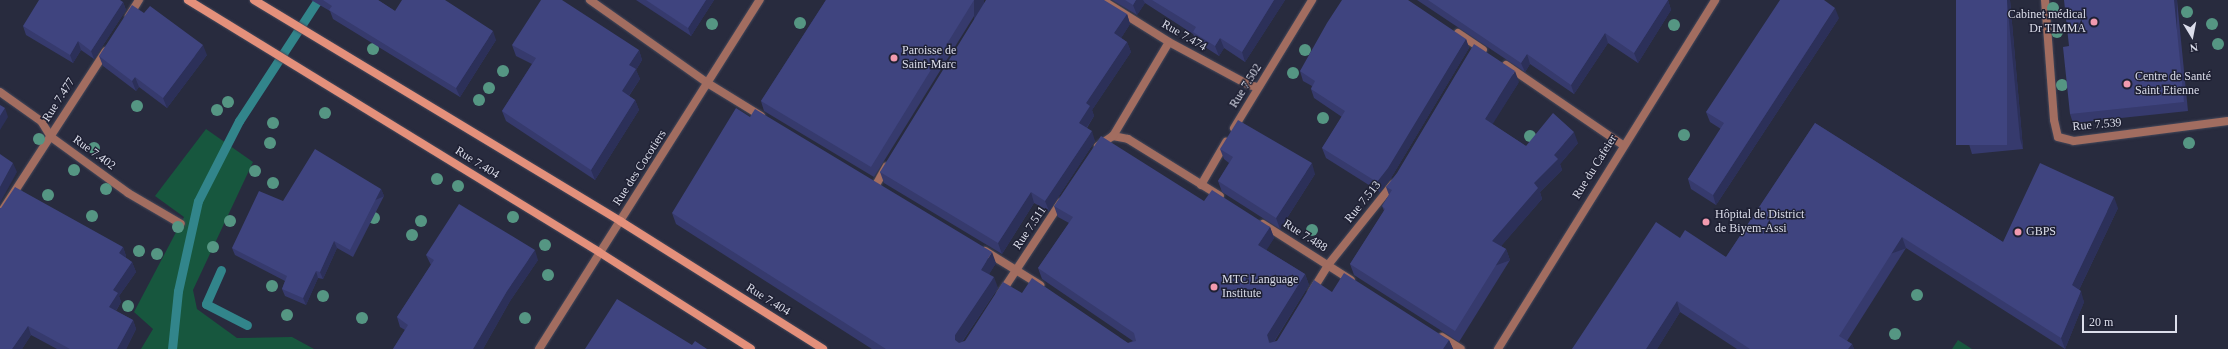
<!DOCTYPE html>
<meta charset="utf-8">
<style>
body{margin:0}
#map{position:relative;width:2228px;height:349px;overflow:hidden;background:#282b3e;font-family:Georgia,serif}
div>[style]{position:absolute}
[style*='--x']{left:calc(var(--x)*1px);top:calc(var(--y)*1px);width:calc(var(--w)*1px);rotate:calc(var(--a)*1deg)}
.green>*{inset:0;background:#17573e}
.stream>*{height:9px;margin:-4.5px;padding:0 4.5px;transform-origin:4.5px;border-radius:4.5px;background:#32858b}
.roads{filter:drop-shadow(0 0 1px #45485a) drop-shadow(0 0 1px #45485a)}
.minor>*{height:8px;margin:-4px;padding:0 4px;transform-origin:4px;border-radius:4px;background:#a26d60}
.tertiary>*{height:8px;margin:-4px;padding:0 4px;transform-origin:4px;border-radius:4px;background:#a26d60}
.secondary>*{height:8px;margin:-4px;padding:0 4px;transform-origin:4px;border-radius:4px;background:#e4907b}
.trees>*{width:12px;height:12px;margin:-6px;border-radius:50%;background:#559683}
.wall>*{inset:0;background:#363a6d}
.shaded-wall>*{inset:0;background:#2c3059;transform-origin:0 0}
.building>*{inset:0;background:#3f447f;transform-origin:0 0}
.dots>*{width:11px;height:11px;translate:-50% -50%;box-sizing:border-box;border:2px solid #1f2134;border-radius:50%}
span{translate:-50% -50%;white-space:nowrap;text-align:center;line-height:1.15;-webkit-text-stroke:3px #1f2134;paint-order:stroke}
.poi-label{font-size:12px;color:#dcdeeb}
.right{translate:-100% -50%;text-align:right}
.left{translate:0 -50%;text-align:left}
.street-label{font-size:12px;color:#dcdeeb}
.north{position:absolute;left:2172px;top:16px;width:40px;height:40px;-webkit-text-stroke:3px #1f2134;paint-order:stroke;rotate:170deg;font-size:11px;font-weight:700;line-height:16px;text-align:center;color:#dcdeeb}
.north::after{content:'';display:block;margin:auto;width:14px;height:18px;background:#dcdeeb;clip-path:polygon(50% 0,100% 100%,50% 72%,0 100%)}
.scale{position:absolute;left:2082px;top:315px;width:95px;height:18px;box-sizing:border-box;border:2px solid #dcdeeb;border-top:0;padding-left:5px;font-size:12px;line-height:14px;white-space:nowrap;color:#dcdeeb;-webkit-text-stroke:3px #1f2134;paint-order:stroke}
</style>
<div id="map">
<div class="green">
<i style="clip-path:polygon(206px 129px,253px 162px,193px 290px,197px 309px,237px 338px,292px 337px,314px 349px,141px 349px,153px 329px,134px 312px,184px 217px,155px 196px)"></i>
<i style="clip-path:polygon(1958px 340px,1972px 349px,1952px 349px)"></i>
</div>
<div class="stream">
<i style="--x:221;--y:270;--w:37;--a:114"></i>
<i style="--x:206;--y:304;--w:46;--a:27.1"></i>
<i style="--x:172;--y:349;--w:58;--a:-84.1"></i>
<i style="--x:178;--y:291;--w:92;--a:-77.5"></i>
<i style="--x:198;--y:201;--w:90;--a:-62.9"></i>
<i style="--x:239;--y:121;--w:145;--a:-56.9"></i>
</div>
<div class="roads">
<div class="minor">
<i style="--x:590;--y:0;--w:146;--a:35.2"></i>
<i style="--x:709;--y:84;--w:61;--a:31.6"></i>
<i style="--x:1102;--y:0;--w:79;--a:32.1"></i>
<i style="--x:1169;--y:42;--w:91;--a:28.3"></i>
<i style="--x:1249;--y:85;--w:8;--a:14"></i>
<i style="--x:2045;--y:0;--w:120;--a:85.7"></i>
<i style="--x:2054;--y:120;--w:17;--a:77"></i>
<i style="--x:2058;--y:137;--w:16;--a:14"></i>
<i style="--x:2074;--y:141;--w:155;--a:-7.4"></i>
<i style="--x:129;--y:16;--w:19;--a:-58"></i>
<i style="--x:1458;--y:33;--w:30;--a:34"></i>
<i style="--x:1506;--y:65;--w:142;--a:34.4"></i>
<i style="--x:0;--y:92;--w:50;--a:35.3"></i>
<i style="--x:41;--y:121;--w:19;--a:58"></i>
<i style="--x:51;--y:137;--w:95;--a:36"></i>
<i style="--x:128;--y:193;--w:61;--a:30.3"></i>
<i style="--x:1234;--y:128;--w:150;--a:-58.6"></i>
<i style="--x:1113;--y:136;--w:15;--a:11"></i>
<i style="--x:1128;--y:139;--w:108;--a:31.8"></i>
<i style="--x:1098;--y:146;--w:18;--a:-34"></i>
<i style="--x:1113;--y:136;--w:109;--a:-59.2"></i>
<i style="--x:876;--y:185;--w:21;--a:-61"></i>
<i style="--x:1201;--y:185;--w:50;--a:-59.8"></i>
<i style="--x:0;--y:214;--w:194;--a:-57"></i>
<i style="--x:1263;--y:224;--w:104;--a:32.5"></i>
<i style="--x:985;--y:251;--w:65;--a:31.7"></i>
<i style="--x:1312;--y:291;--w:31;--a:-58"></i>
<i style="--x:1328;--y:265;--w:104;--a:-51.3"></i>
<i style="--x:1001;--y:293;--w:109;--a:-56.6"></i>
<i style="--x:1442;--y:337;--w:22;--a:32"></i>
<i style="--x:1498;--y:349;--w:411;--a:-58.1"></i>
</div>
<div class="tertiary">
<i style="--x:539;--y:349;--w:413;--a:-57.7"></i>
</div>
<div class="secondary">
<i style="--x:188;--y:0;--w:482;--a:31.5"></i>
<i style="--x:599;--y:252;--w:180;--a:32.5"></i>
<i style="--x:254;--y:0;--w:428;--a:31.1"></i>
<i style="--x:620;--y:221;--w:240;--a:32.2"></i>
</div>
</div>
<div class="trees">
<i style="left:2053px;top:8px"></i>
<i style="left:2187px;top:12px"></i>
<i style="left:800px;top:23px"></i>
<i style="left:712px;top:24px"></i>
<i style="left:2212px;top:24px"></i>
<i style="left:1674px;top:25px"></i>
<i style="left:2057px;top:32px"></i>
<i style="left:2218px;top:44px"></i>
<i style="left:373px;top:49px"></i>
<i style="left:1305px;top:50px"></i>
<i style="left:503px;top:71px"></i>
<i style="left:1293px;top:73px"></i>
<i style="left:2062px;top:85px"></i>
<i style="left:489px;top:88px"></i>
<i style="left:479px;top:100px"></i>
<i style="left:228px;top:102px"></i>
<i style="left:137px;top:106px"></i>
<i style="left:217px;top:110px"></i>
<i style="left:325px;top:113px"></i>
<i style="left:1323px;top:118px"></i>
<i style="left:273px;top:123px"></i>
<i style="left:1684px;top:135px"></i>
<i style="left:1530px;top:136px"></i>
<i style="left:39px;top:139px"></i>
<i style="left:270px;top:143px"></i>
<i style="left:2189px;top:143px"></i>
<i style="left:94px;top:148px"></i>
<i style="left:74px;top:170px"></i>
<i style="left:255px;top:171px"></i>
<i style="left:437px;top:179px"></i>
<i style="left:273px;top:183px"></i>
<i style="left:458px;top:186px"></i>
<i style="left:106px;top:189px"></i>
<i style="left:48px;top:195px"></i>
<i style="left:92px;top:216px"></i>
<i style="left:513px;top:217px"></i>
<i style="left:374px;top:218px"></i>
<i style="left:230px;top:221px"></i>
<i style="left:421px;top:221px"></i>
<i style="left:178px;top:227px"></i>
<i style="left:1312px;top:230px"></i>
<i style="left:412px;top:235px"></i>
<i style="left:545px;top:245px"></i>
<i style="left:213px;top:247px"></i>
<i style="left:139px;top:251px"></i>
<i style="left:157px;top:254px"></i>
<i style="left:548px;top:275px"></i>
<i style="left:272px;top:286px"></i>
<i style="left:1917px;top:295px"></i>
<i style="left:323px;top:296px"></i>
<i style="left:128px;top:306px"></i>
<i style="left:287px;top:315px"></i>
<i style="left:362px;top:318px"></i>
<i style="left:525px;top:318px"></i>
<i style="left:1895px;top:334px"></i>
</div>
<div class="wall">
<i style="clip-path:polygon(311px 0,378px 0,395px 11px,496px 40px,460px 97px,333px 19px,330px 11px)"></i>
<i style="clip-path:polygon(636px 0,714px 0,691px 36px)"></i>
<i style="clip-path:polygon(826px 0,984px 0,874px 177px,764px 111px,761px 101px)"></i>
<i style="clip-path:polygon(1112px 0,1285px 0,1245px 62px,1224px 48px,1219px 56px,1197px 42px,1193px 34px,1145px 3px,1137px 15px)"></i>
<i style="clip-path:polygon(1417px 0,1668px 0,1671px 10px,1638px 63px,1608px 43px,1574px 94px,1530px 64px,1525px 72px)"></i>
<i style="clip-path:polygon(1956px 0,2010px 0,2023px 149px,1972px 154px,1969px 144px)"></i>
<i style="clip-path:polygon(2177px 0,2188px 111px,2073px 123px,2070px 114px)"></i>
<i style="clip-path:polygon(123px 2px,126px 10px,94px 59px,81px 50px,73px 63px,26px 35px,23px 26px)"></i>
<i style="clip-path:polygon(1127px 14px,1130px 24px,1121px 38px,1127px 42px,1131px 52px,1092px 110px,1094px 116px,1087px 128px,1095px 141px,1049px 211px,1034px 203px,1002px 254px,884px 183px,880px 172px)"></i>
<i style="clip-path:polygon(1839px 18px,1716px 205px,1691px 189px,1688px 179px,1721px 129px,1710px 122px,1706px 112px)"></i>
<i style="clip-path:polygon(1466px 39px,1469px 48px,1391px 178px,1380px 192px,1326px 158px,1322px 148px,1342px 117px,1314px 98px,1311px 89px,1312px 86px,1303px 81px,1300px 71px)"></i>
<i style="clip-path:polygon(512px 45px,639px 50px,642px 60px,636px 70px,640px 79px,629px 96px,635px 100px,639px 110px,595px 180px,506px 121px,502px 111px,532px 64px,516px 56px)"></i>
<i style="clip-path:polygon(207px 55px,167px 108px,139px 87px,136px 91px,103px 66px,99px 56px)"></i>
<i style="clip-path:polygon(1519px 82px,1492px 124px,1526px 146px,1578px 143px,1560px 164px,1562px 170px,1540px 192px,1542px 199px,1501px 246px,1506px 249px,1510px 260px,1459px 342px,1354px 275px,1350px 264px,1384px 211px,1382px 206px,1389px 195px,1386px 187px)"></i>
<i style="clip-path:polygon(1815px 123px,2003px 242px,2118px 208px,2079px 290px,2084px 302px,2065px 349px,1906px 248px,1847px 341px,1852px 344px,1854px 349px,1737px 349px,1680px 312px,1657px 349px,1572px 349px,1680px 238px,1726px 257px)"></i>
<i style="clip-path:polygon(1220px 149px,1315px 174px,1280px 229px,1222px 192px,1218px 181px,1229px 163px,1224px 159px)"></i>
<i style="clip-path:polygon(381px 189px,384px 196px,353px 257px,337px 248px,323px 279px,318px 278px,306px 305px,285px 296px,282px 289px,285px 281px,235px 255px,232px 248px,283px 201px)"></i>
<i style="clip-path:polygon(1204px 201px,1270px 227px,1274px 238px,1266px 250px,1305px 274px,1309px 285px,1274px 342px,1277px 341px,1332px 292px,1449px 340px,1453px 349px,872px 349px,676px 224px,672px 213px,996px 263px,989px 274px,998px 288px,962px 342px,965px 341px,1022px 293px,1128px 343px,1133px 341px,1042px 279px,1038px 268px,1069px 223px,1058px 217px,1054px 206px)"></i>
<i style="clip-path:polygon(123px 247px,126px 256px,125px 257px,132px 262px,136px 272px,119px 296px,121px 302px,116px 311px,133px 320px,136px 329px,126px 349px,57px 349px,31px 335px,22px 349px,0 349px)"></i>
<i style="clip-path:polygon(426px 255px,538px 260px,510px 301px,483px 349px,393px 349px,405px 330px,400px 327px,397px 317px,431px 265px)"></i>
</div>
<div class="shaded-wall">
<i style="clip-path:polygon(706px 0,714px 0,691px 36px,688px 28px)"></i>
<i style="left:974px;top:0;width:10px;height:196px"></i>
<i style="clip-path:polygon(1136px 0,1143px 0,1145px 3px,1137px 15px,1133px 5px)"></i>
<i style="clip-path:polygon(1274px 0,1285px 0,1245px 62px,1242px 52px)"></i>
<i style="clip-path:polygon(1668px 0,1671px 10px,1638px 63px,1634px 53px)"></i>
<i style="clip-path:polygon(2007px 0,2010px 0,2023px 149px,2020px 139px)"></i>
<i style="left:2174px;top:0;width:3px;height:102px"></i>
<i style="clip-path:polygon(123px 2px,126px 10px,94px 59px,91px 51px)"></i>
<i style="clip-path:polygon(1835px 8px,1839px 18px,1716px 205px,1713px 195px)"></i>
<i style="clip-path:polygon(1127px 14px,1130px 24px,1118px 43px,1114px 33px)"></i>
<i style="clip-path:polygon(493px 31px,496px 40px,460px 97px,456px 88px)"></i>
<i style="clip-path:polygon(1605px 33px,1608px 43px,1574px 94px,1571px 85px)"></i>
<i style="clip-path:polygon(1220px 38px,1224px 48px,1219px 56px,1215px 46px)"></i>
<i style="clip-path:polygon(1466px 39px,1469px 48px,1391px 178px,1380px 192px,1377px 182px)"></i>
<i style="clip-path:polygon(78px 41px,81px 50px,73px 63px,70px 55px)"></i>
<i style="clip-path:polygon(1127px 42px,1131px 52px,1092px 110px,1094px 116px,1083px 133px,1079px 123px,1086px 103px)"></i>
<i style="clip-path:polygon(203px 45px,207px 55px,167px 108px,163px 98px)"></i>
<i style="clip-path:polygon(639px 50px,642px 60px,636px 70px,640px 79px,625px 101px,622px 91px,629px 65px)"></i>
<i style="clip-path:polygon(1527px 54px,1530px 64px,1525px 72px,1521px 63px)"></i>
<i style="clip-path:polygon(1515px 71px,1519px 82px,1489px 130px,1485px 119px)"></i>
<i style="clip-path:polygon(135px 77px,139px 87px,136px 91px,132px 81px)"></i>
<i style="clip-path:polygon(635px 100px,639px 110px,595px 180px,591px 170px)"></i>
<i style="clip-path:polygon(5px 108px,8px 117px,0 130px,0 116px)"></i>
<i style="clip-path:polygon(1092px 131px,1095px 141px,1049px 211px,1045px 201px)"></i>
<i style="clip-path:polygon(1574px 132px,1578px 143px,1560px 164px,1562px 170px,1540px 192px,1542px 199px,1496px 252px,1492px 241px,1554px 155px)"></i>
<i style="clip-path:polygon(13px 163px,17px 172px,0 203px,0 187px)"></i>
<i style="clip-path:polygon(1312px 163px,1315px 174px,1280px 229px,1276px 218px)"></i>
<i style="left:381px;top:189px;width:8px;height:68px;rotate:67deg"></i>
<i style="clip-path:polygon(1031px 192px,1034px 203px,1002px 254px,998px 243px)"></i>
<i style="clip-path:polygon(2114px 197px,2118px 208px,2076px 296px,2072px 285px)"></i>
<i style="clip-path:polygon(1270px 227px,1274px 238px,1263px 256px,1258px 245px)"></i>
<i style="left:1902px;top:237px;width:12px;height:117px;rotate:70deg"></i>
<i style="clip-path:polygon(334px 241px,337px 248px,323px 279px,320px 272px)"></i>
<i style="clip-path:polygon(123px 247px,126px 256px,122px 262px,119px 253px)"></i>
<i style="left:1506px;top:249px;width:12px;height:97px;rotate:70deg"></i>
<i style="clip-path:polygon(535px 250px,538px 260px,510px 301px,483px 349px,473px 349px,507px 291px)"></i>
<i style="clip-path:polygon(992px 252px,996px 263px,985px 281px,981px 270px)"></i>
<i style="clip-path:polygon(132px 262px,136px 272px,119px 296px,121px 302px,112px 317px,109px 307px,113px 290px)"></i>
<i style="clip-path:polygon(316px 271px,318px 278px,306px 305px,303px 298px)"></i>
<i style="clip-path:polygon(1305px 274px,1309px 285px,1271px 346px,1272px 349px,1267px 335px)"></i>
<i style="clip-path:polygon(994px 277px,998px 288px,959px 346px,955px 340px,955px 335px)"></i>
<i style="clip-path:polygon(2081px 291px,2084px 302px,2065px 349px,2061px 338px)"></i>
<i style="clip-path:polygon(1677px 301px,1680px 312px,1657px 349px,1646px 349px)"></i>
<i style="clip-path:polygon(133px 320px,136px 329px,126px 349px,117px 349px)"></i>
<i style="clip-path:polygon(28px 326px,31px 335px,22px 349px,12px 349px)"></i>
<i style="clip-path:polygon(1449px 340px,1453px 349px,1443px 349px)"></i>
<i style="clip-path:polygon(1852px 344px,1854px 349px,1848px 349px)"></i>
</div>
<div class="building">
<i style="clip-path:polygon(39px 0,120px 0,123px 2px,91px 51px,78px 41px,70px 55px,23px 26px)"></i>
<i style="clip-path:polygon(323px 0,378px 0,395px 11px,402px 0,445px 0,493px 31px,456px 88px,329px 10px,332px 6px)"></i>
<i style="clip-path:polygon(541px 0,562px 0,639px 50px,629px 65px,636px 69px,622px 91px,635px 100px,591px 170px,502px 111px,536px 58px,512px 45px)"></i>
<i style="clip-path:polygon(646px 0,706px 0,688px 28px)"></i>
<i style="clip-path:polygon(826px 0,974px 0,871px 167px,761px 101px)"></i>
<i style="clip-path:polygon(986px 0,1104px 0,1127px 14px,1114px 33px,1127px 42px,1086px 103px,1090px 106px,1079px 123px,1092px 131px,1045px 201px,1031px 192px,998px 243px,880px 172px)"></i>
<i style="clip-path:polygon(1125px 0,1136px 0,1133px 5px)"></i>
<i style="clip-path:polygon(1152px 0,1274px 0,1242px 52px,1220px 38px,1215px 46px,1193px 32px,1196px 27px)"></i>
<i style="clip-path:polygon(1342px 0,1408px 0,1466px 39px,1388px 168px,1377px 182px,1322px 148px,1345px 111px,1311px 89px,1315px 81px,1300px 71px,1327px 23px)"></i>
<i style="clip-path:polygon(1428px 0,1668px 0,1634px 53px,1605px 33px,1571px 85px,1527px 54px,1521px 63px)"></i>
<i style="clip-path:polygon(1780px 0,1824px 0,1835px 8px,1713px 195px,1688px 179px,1724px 123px,1706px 112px)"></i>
<i style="left:1956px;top:0;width:51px;height:145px"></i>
<i style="clip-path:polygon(2064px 0,2174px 0,2184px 102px,2070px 114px,2063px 47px,2069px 46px)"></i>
<i style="clip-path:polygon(132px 5px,144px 13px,150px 6px,203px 45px,163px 98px,135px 77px,132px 81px,99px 56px)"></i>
<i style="clip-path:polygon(1474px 44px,1515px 71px,1485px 119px,1526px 146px,1553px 113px,1574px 132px,1554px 155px,1558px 159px,1534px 183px,1538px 188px,1492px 241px,1506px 249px,1455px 331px,1350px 264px,1385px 209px,1382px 206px,1392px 190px,1386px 187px,1397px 173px)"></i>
<i style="clip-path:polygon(0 105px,5px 108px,0 116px)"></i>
<i style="clip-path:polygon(736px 108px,750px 117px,755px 109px,992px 252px,981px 270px,994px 277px,955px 335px,955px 340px,959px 343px,965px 341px,1003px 282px,1022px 293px,1032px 278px,1128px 343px,1136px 341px,1134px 333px,1038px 268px,1073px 217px,1054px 206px,1101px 136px,1204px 201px,1212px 190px,1270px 227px,1258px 245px,1305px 274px,1267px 335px,1269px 343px,1277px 341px,1314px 280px,1332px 292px,1344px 273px,1449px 340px,1443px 349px,886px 349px,672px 213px)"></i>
<i style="clip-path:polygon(1238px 120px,1312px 163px,1276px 218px,1218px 181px,1233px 157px,1220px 149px)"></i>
<i style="clip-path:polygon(1815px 123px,2003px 242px,2040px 163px,2114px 197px,2072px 285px,2081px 291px,2061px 338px,1902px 237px,1839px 336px,1852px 344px,1848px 349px,1750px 349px,1677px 301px,1646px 349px,1572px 349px,1656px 222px,1680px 238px,1685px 230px,1726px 257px)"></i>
<i style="clip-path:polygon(315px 149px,381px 189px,350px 250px,334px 241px,320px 272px,316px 271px,303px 298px,282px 289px,287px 276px,232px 248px,259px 191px,283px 201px)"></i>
<i style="clip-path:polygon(0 154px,13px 163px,0 187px)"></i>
<i style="clip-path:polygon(15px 187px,123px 247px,119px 253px,132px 262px,113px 290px,118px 293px,109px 307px,133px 320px,117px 349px,70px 349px,28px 326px,12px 349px,0 349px,0 208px,1px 208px)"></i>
<i style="clip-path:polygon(459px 204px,535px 250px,507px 291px,473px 349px,393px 349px,408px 325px,397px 317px,434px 260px,426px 255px)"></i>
<i style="clip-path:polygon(617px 299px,692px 345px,695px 341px,707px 349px,585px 349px)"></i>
</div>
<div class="dots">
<i style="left:2094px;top:22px;background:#f29aaf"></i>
<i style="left:894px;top:58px;background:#f29aaf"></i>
<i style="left:2127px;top:84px;background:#f29aaf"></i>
<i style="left:1706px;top:222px;background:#f29aaf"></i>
<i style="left:2018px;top:232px;background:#f29aaf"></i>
<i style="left:1214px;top:287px;background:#f29aaf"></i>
</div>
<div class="poi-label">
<span class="right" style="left:2086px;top:22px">Cabinet médical<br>Dr TIMMA</span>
<span class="left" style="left:902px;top:58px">Paroisse de<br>Saint-Marc</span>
<span class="left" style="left:2135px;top:84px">Centre de Santé<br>Saint Etienne</span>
<span class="left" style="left:1715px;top:222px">Hôpital de District<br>de Biyem-Assi</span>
<span class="left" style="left:2026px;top:232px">GBPS</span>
<span class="left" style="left:1222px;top:287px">MTC Language<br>Institute</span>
</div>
<div class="street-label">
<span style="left:1184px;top:36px;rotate:30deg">Rue 7.474</span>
<span style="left:1246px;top:86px;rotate:-58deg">Rue 7.502</span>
<span style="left:59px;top:100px;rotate:-57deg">Rue 7.477</span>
<span style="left:2097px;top:125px;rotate:-5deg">Rue 7.539</span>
<span style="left:94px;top:153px;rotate:36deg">Rue 7.402</span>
<span style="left:477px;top:163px;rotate:32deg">Rue 7.404</span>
<span style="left:1595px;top:167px;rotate:-58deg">Rue du Cafeier</span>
<span style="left:640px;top:168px;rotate:-57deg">Rue des Cocotiers</span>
<span style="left:1363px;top:202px;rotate:-51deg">Rue 7.513</span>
<span style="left:1030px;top:228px;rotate:-56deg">Rue 7.511</span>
<span style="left:1305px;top:236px;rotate:32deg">Rue 7.488</span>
<span style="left:768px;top:300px;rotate:32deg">Rue 7.404</span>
</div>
<div class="north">N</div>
<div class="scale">20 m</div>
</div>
